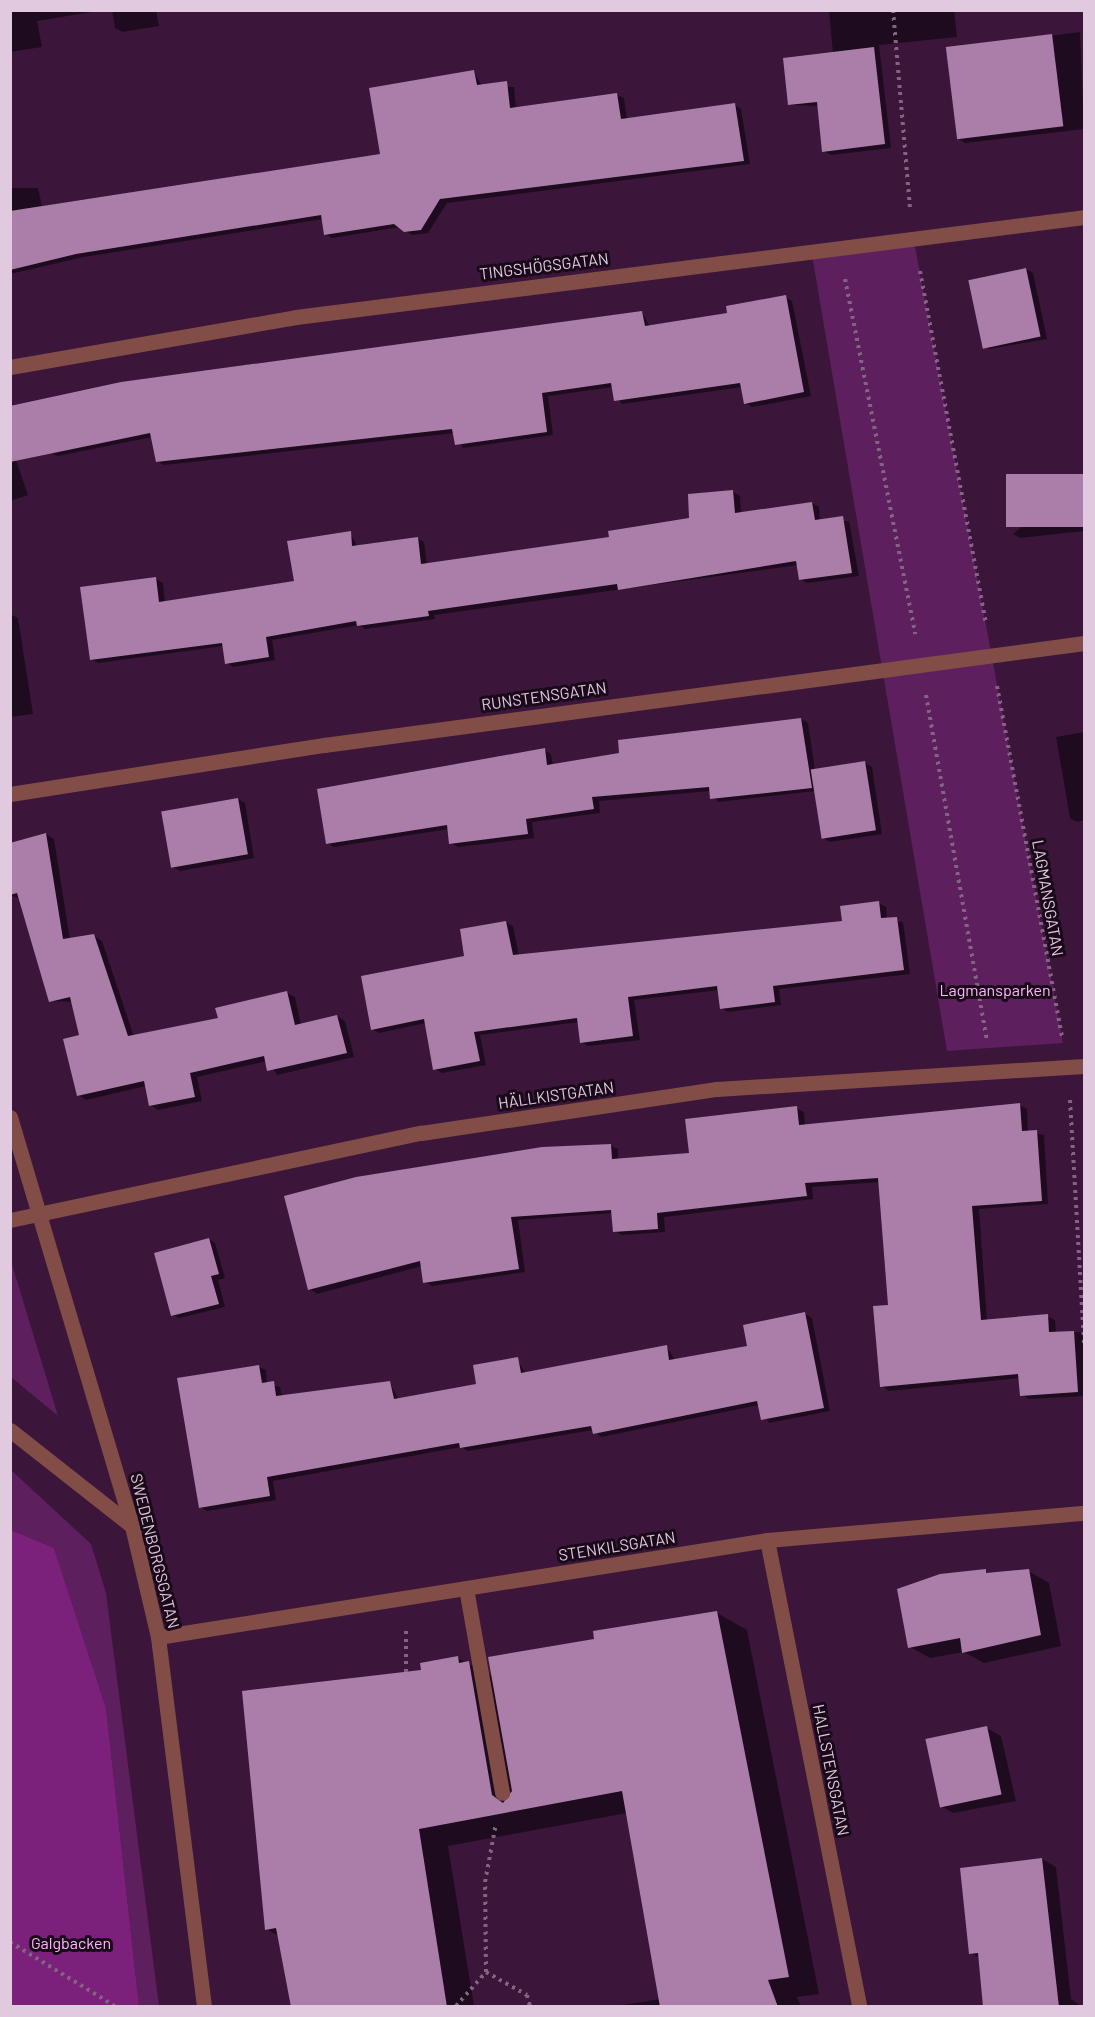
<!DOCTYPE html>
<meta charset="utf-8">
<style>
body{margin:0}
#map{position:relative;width:1095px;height:2017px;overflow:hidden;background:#3b163a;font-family:Barlow,sans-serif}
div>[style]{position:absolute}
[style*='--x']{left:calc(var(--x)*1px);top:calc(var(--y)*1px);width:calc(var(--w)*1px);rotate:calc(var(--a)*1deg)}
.green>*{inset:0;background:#5d1f5d}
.forest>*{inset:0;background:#7b217b}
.shadow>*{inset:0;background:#0007}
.building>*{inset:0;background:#aa7ea8;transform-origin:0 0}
.path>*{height:4px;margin-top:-2px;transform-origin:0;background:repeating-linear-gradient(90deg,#836482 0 3px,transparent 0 7.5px)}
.minor>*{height:15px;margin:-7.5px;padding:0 7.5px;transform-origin:7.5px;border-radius:7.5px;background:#824d46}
span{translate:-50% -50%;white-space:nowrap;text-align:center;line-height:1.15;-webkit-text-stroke:6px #190919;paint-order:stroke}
.street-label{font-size:16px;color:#e1c9df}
.park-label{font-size:16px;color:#feb9fb}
.frame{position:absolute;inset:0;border:12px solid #e1c9df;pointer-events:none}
</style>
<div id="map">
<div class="green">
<i style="clip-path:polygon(913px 236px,991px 652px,1063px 1043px,947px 1051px,811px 249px)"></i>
<i style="clip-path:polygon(11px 1261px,58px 1416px,11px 1377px)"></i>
<i style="clip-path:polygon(10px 1469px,91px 1544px,106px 1593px,159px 2006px,139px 2006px,106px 1708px,54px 1548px,11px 1530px)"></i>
</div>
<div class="forest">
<i style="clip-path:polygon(11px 1530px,54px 1548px,106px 1708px,139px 2006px,11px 2006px)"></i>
</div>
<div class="shadow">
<i style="clip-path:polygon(10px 10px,104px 10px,37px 21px,42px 47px,10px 52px)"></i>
<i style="clip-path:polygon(112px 10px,156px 10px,159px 26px,122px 32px,115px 28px)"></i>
<i style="clip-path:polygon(829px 10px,954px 10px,957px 37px,879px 45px,891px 148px,831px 155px,824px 151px,819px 106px,790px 105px,833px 54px)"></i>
<i style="clip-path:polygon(1080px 32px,1084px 129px,965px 143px,959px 139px,948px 49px)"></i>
<i style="clip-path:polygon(474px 72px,482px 86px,514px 87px,516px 109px,617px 95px,624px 98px,627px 120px,735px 105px,741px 109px,750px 164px,447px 203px,428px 233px,412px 235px,400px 227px,332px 238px,325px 234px,323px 219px,84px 257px,10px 274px,10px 188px,38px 188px,42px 206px,382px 155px)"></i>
<i style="clip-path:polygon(1026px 269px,1033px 273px,1047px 339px,989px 349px,982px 345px)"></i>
<i style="clip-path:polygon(785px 297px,792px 301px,811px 396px,752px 407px,746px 403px,742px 387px,622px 404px,613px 387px,548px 396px,553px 435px,463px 448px,455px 433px,164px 465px,157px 461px,152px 437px,58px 456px,51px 453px,642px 312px,650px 327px,729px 315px)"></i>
<i style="clip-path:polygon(10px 443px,28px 495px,10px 501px)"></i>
<i style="clip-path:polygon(1077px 481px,1084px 531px,1020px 538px,1013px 534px)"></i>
<i style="clip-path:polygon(733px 492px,740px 496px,741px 514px,812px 503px,819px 507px,820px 521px,849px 521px,859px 576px,807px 583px,800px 579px,798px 565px,434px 615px,435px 619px,365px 629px,359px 625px,272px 640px,275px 660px,233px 667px,227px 663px,224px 646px,98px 663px,91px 659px,156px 579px,163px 583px,165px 603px,295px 582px,350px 533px,358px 547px,417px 538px,424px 542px,427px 564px,610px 538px,691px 519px)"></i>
<i style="clip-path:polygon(10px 614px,18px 618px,33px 714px,10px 717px)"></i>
<i style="clip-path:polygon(801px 719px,808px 723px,815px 770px,865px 763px,872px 767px,882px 834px,830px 842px,823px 838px,816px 791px,718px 802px,710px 791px,599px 801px,600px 813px,532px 822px,534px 838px,458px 847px,451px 843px,449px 829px,334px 847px,327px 843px,544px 750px,551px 754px,553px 766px)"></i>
<i style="clip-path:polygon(1084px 732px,1084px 820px,1077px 822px,1070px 818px,1056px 737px)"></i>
<i style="clip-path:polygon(238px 799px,245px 803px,254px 858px,180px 871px,173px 867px)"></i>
<i style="clip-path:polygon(46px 834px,54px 839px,70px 940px,94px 936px,102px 941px,134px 1037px,219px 1019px,287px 993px,295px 997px,301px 1025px,337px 1016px,345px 1021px,354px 1057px,277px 1075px,267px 1061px,197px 1077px,202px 1101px,158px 1110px,150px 1105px,146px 1086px,86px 1100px,78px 1095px,80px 1036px,73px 1002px,50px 1001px,20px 899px,10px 895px)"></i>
<i style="clip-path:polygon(879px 903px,886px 907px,887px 919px,903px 922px,910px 974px,779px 989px,781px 1005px,728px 1012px,721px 1008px,719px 990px,634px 1000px,640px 1040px,588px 1046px,581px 1042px,579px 1022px,480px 1035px,486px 1065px,442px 1073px,435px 1069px,426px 1023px,379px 1033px,373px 1029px,506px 922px,513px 926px,519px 956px,843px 923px)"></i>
<i style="clip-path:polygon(1019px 1105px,1027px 1109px,1028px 1132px,1044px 1135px,1048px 1204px,979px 1209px,987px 1321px,1047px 1316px,1055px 1320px,1056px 1333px,1084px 1332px,1084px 1396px,1029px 1399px,1022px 1395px,1020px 1378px,889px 1391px,882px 1386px,890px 1306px,880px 1182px,812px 1187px,813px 1199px,664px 1217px,665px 1232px,622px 1235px,614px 1231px,613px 1213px,518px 1220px,525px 1272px,432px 1286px,425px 1282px,422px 1266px,317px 1294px,310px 1289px,610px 1145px,618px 1149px,618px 1160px,691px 1155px,796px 1108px,804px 1112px,805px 1126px)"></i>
<i style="clip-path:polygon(209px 1239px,215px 1243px,225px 1278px,218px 1280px,225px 1307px,179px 1318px,173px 1315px)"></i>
<i style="clip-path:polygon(805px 1314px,812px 1318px,830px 1411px,769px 1423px,759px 1405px,601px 1437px,593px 1430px,468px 1451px,461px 1447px,273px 1481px,276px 1500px,207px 1511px,200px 1507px,259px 1367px,266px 1370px,267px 1384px,280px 1387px,282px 1397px,390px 1383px,399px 1400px,478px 1386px,517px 1359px,526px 1374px,666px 1346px,675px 1360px,749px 1347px)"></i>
<i style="clip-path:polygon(1028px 1571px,1049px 1583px,1061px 1646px,984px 1663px,964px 1652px,930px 1658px,910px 1647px)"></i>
<i style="clip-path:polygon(717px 1613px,747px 1630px,819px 1994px,797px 1997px,801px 2006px,617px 2006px,660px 1999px,627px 1813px,448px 1846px,474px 2006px,293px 2006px,279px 1936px,266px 1929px,423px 1671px,457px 1658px,493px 1676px,596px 1640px)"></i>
<i style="clip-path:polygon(987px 1728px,1001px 1736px,1016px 1801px,953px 1813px,939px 1805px)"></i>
<i style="clip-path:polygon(1042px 1859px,1056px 1867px,1071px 1999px,1081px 2006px,984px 2006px,980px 1958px,971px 1953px)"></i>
</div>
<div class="building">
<i style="left:1052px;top:34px;width:93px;height:107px;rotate:83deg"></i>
<i style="clip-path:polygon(874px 47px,885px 144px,822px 152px,817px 102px,788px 105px,783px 58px)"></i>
<i style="clip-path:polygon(474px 70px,477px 85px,507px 81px,510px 108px,617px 93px,621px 119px,735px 103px,744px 161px,440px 199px,421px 230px,404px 232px,394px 224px,324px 235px,321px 215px,76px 254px,10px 270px,10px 211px,380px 154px,369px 88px)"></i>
<i style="left:1026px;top:268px;width:70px;height:59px;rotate:78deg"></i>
<i style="clip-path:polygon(786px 295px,804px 392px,744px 404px,740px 383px,614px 401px,611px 383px,542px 393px,547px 432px,455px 445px,452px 429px,156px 462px,150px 433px,10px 462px,10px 406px,121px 382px,642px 311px,645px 326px,727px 313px,726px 306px)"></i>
<i style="left:1084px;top:474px;width:53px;height:78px;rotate:90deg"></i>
<i style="clip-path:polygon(733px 490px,735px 513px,812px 502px,815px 520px,843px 516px,852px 573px,799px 580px,796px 561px,618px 590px,617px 584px,428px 611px,429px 616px,357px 626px,356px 621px,266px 637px,269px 657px,225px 664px,222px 643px,90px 660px,80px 587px,156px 577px,159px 602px,294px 581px,287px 541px,351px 531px,352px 546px,418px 537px,421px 564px,609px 537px,608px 531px,689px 518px,688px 494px)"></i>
<i style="clip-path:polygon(801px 718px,812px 788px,710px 799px,709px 787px,592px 797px,594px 809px,526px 819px,528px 834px,449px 844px,447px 825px,326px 844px,317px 789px,545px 748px,547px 765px,619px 753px,618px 740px)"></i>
<i style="left:865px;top:761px;width:70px;height:55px;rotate:81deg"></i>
<i style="left:238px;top:798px;width:57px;height:78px;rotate:80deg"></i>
<i style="clip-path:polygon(46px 833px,63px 939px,94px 934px,128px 1036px,218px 1018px,215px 1008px,287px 991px,295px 1025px,337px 1015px,347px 1053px,267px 1071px,264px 1056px,190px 1073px,195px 1097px,149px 1106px,144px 1081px,77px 1096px,63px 1039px,79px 1035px,70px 997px,49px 1002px,17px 893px,10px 895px,10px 843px)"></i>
<i style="clip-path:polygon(879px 901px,881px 918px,897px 917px,904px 970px,773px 986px,775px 1002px,720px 1009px,717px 986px,628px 997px,633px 1036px,580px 1043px,577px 1018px,474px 1032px,480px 1061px,433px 1070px,424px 1019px,371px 1030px,361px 976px,464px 956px,460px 929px,506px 921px,513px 955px,842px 921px,840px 906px)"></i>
<i style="clip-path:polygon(1020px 1103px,1022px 1131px,1037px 1130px,1042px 1201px,972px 1206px,981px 1320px,1048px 1314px,1049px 1332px,1074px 1331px,1078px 1392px,1020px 1396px,1018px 1374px,880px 1387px,873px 1306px,888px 1305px,878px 1178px,805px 1183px,807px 1196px,657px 1213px,658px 1229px,613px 1232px,611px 1210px,511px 1217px,519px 1269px,423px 1283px,420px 1261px,308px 1290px,284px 1196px,356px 1177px,542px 1147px,611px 1144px,612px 1159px,689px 1153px,685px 1119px,797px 1106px,799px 1125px)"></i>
<i style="clip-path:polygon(209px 1238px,219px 1274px,211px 1276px,219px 1304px,171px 1316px,154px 1253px)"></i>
<i style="clip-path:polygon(805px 1312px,824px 1408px,761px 1420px,757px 1401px,593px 1434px,591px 1426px,460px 1448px,459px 1443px,267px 1477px,270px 1496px,199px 1508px,177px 1378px,259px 1365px,262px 1383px,274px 1381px,276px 1396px,390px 1381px,394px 1399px,476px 1384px,473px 1365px,518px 1357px,521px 1373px,667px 1345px,669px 1360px,747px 1346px,743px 1325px)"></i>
<i style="clip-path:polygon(986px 1569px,986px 1573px,1029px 1569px,1041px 1635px,962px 1653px,960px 1638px,908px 1648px,897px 1589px,940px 1574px)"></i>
<i style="clip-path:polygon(717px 1611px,789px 1977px,768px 1980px,778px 2007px,660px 2007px,622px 1791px,419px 1829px,447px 2007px,291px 2007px,276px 1928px,265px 1930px,242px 1691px,421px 1670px,420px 1663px,458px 1656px,459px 1663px,469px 1661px,492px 1795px,503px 1803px,512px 1791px,488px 1657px,594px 1639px,593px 1631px)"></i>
<i style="left:987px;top:1726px;width:70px;height:63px;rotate:78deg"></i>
<i style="clip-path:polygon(1042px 1858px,1059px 2007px,983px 2007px,978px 1953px,969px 1954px,960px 1868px)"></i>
</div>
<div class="path">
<i style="--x:893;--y:10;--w:198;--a:85.1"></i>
<i style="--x:920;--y:271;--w:358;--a:79.4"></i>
<i style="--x:845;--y:279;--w:362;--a:78.8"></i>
<i style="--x:997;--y:686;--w:356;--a:79.5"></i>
<i style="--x:926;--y:695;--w:352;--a:80"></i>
<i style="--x:1070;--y:1100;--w:246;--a:86.7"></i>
<i style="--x:406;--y:1672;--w:41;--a:-90"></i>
<i style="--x:10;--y:1942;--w:123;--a:31.4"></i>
<i style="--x:486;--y:1972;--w:90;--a:-90.6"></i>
<i style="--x:485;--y:1882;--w:60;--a:-79.4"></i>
<i style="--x:456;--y:2006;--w:45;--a:-48.6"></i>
<i style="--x:486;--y:1972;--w:47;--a:29.3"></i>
<i style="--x:527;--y:1995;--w:11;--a:75"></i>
</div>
<div class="minor">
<i style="--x:10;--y:367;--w:290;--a:-9.9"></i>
<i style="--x:296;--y:317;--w:794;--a:-7.23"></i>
<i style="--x:10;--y:794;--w:318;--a:-8.9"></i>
<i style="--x:324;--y:745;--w:767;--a:-7.64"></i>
<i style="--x:10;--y:1117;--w:427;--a:73.4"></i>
<i style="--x:132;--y:1526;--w:114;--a:76.8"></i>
<i style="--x:158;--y:1637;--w:372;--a:82.9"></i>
<i style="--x:10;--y:1220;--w:420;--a:-12"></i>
<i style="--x:421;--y:1133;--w:299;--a:-8.5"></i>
<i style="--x:717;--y:1089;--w:368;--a:-3.6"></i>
<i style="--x:10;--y:1430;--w:155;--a:38.2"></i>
<i style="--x:767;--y:1540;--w:475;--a:78.8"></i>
<i style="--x:466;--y:1588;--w:208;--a:80"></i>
<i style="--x:158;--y:1637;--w:617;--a:-9.05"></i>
<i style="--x:767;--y:1540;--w:318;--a:-4.9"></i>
</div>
<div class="street-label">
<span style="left:544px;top:266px;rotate:-7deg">TINGSHÖGSGATAN</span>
<span style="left:544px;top:696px;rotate:-8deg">RUNSTENSGATAN</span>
<span style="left:1048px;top:898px;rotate:80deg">LAGMANSGATAN</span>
<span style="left:556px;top:1095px;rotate:-8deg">HÄLLKISTGATAN</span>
<span style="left:617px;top:1546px;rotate:-9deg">STENKILSGATAN</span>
<span style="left:155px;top:1551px;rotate:76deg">SWEDENBORGSGATAN</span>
<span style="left:831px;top:1770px;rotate:79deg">HALLSTENSGATAN</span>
</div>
<div class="park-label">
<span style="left:995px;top:990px">Lagmansparken</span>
<span style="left:71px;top:1943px">Galgbacken</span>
</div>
<div class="frame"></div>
</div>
